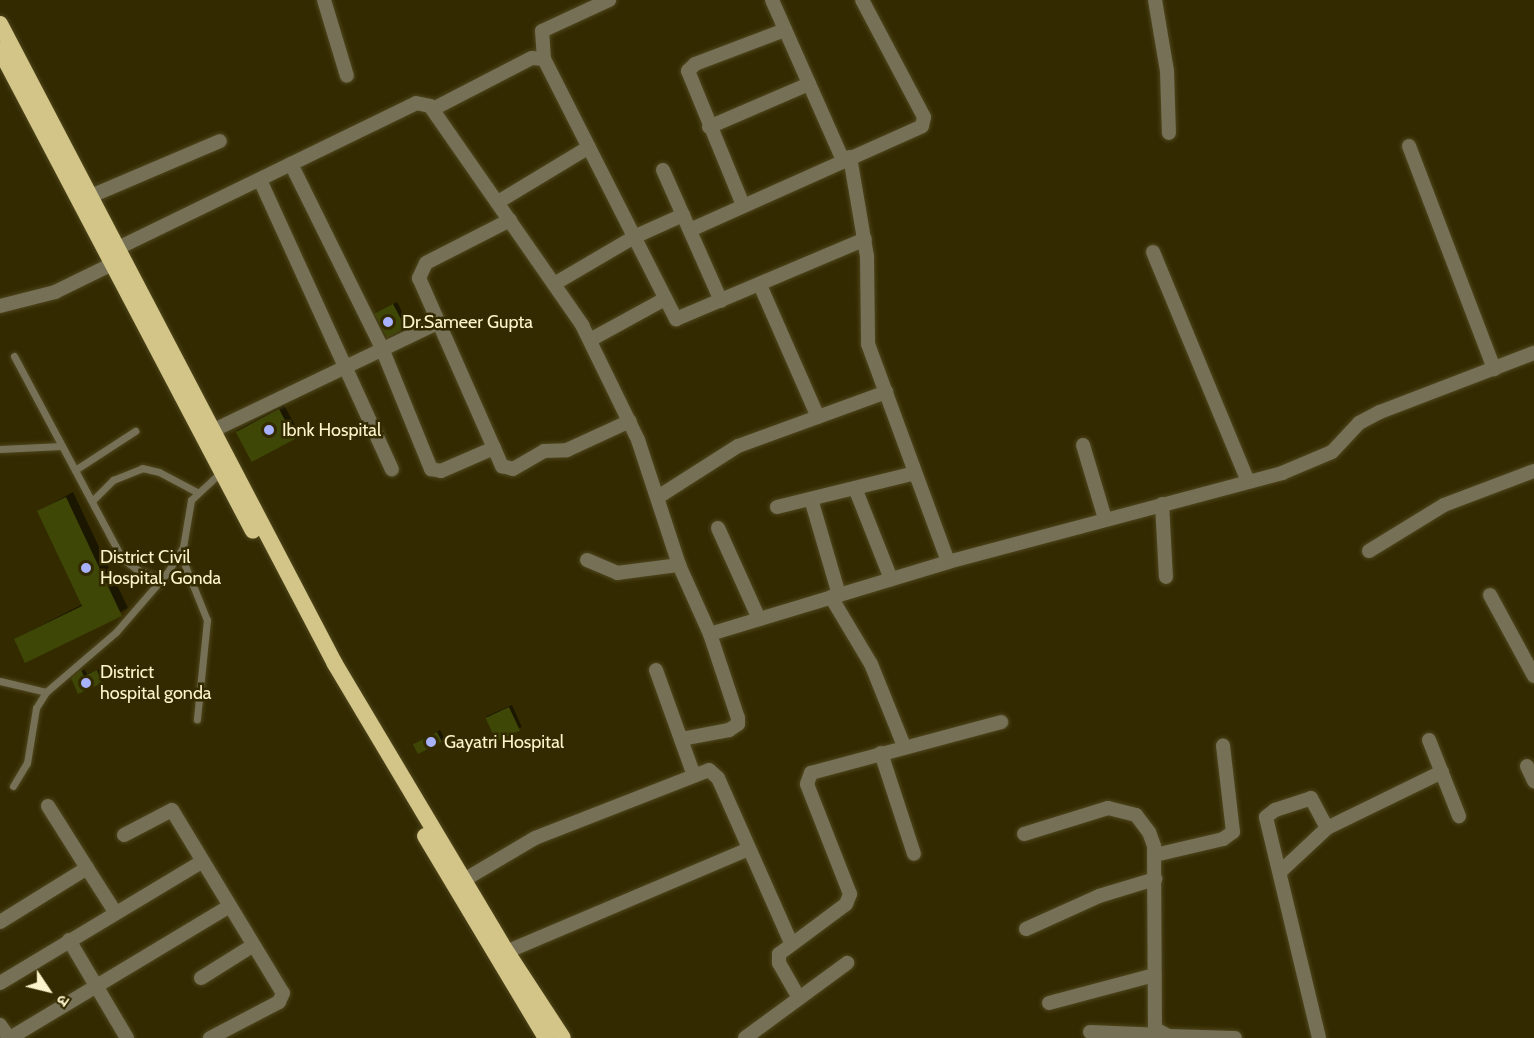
<!DOCTYPE html>
<meta charset="utf-8">
<style>
body{margin:0}
#map{position:relative;width:1534px;height:1038px;overflow:hidden;background:#332a00;font-family:Cabin,"Noto Sans Devanagari",sans-serif}
div>[style]{position:absolute}
[style*='--x']{left:calc(var(--x)*1px);top:calc(var(--y)*1px);width:calc(var(--w)*1px);rotate:calc(var(--a)*1deg)}
.shadow>*{inset:0;background:#0007;transform-origin:0 0}
.building>*{inset:0;background:#3e4706;transform-origin:0 0}
.roads{filter:drop-shadow(0 0 2px #4f461d) drop-shadow(0 0 2px #4f461d)}
.service>*{height:7px;margin:-3.5px;padding:0 3.5px;transform-origin:3.5px;border-radius:3.5px;background:#767156}
.minor>*{height:14px;margin:-7px;padding:0 7px;transform-origin:7px;border-radius:7px;background:#767156}
.trunk>*{height:16px;margin:-8px;padding:0 8px;transform-origin:8px;border-radius:8px;background:#d2c587}
.dots>*{width:16px;height:16px;translate:-50% -50%;box-sizing:border-box;border:3px solid #332a00;border-radius:50%}
span{translate:-50% -50%;white-space:nowrap;text-align:center;line-height:1.15;-webkit-text-stroke:5px #332a00;paint-order:stroke}
.poi-label{font-size:18px;color:#fcf4cc}
.left{translate:0 -50%;text-align:left}
.north{position:absolute;left:18px;top:960px;width:60px;height:60px;-webkit-text-stroke:4px #332a00;paint-order:stroke;rotate:125deg;font-size:16px;font-weight:700;line-height:24px;text-align:center;color:#fcf4cc}
.north::after{content:'';display:block;margin:auto;width:21px;height:27px;background:#fcf4cc;clip-path:polygon(50% 0,100% 100%,50% 72%,0 100%)}
</style>
<div id="map">
<div class="shadow">
<i style="clip-path:polygon(397px 302px,408px 324px,405px 327px,377px 314px)"></i>
<i style="clip-path:polygon(284px 405px,299px 433px,294px 437px,236px 431px)"></i>
<i style="clip-path:polygon(73px 492px,128px 608px,26px 661px,15px 639px,83px 604px,39px 511px)"></i>
<i style="clip-path:polygon(84px 669px,87px 674px,100px 669px,104px 679px,101px 682px,76px 675px)"></i>
<i style="left:512px;top:705px;width:24px;height:28px;rotate:66deg"></i>
<i style="clip-path:polygon(440px 730px,444px 738px,441px 741px,414px 744px)"></i>
</div>
<div class="building">
<i style="left:393px;top:304px;width:27px;height:21px;rotate:62deg"></i>
<i style="left:279px;top:409px;width:34px;height:49px;rotate:62deg"></i>
<i style="clip-path:polygon(66px 497px,122px 616px,25px 663px,14px 639px,82px 606px,37px 511px)"></i>
<i style="clip-path:polygon(81px 670px,84px 676px,97px 670px,102px 683px,78px 694px,71px 678px)"></i>
<i style="left:509px;top:707px;width:26px;height:26px;rotate:65deg"></i>
<i style="left:437px;top:732px;width:11px;height:27px;rotate:63deg"></i>
</div>
<div class="roads">
<div class="service">
<i style="--x:14;--y:356;--w:229;--a:61.9"></i>
<i style="--x:122;--y:558;--w:18;--a:38"></i>
<i style="--x:136;--y:569;--w:27;--a:24"></i>
<i style="--x:0;--y:449;--w:62;--a:-2.8"></i>
<i style="--x:75;--y:470;--w:72;--a:-33"></i>
<i style="--x:92;--y:501;--w:30;--a:-45"></i>
<i style="--x:113;--y:480;--w:31;--a:-22"></i>
<i style="--x:142;--y:468;--w:17;--a:13"></i>
<i style="--x:159;--y:472;--w:43;--a:27.8"></i>
<i style="--x:180;--y:553;--w:72;--a:68.1"></i>
<i style="--x:207;--y:620;--w:100;--a:95.8"></i>
<i style="--x:0;--y:681;--w:47;--a:13.4"></i>
<i style="--x:13;--y:786;--w:27;--a:-59"></i>
<i style="--x:27;--y:763;--w:56;--a:-80.7"></i>
<i style="--x:36;--y:708;--w:19;--a:-58"></i>
<i style="--x:46;--y:692;--w:92;--a:-40.6"></i>
<i style="--x:116;--y:632;--w:78;--a:-49.2"></i>
<i style="--x:167;--y:573;--w:31;--a:-58"></i>
<i style="--x:183;--y:547;--w:48;--a:-80.3"></i>
<i style="--x:191;--y:500;--w:41;--a:-43"></i>
</div>
<div class="minor">
<i style="--x:324;--y:0;--w:79;--a:73.2"></i>
<i style="--x:772;--y:0;--w:175;--a:66.1"></i>
<i style="--x:1155;--y:0;--w:72;--a:80.4"></i>
<i style="--x:1167;--y:71;--w:62;--a:88.2"></i>
<i style="--x:544;--y:59;--w:28;--a:-94"></i>
<i style="--x:542;--y:31;--w:74;--a:-24.8"></i>
<i style="--x:433;--y:109;--w:111;--a:-27.3"></i>
<i style="--x:532;--y:58;--w:12;--a:5"></i>
<i style="--x:544;--y:59;--w:292;--a:63.1"></i>
<i style="--x:676;--y:319;--w:205;--a:-22.9"></i>
<i style="--x:709;--y:127;--w:109;--a:-23.3"></i>
<i style="--x:1409;--y:146;--w:239;--a:69.1"></i>
<i style="--x:850;--y:157;--w:100;--a:80.3"></i>
<i style="--x:867;--y:256;--w:88;--a:89.3"></i>
<i style="--x:868;--y:344;--w:232;--a:69.8"></i>
<i style="--x:291;--y:164;--w:203;--a:63.7"></i>
<i style="--x:381;--y:346;--w:133;--a:67.9"></i>
<i style="--x:431;--y:469;--w:10;--a:11"></i>
<i style="--x:441;--y:471;--w:58;--a:-23.5"></i>
<i style="--x:663;--y:170;--w:143;--a:66.1"></i>
<i style="--x:260;--y:180;--w:318;--a:65.5"></i>
<i style="--x:91;--y:196;--w:140;--a:-23.1"></i>
<i style="--x:498;--y:202;--w:106;--a:-31.1"></i>
<i style="--x:743;--y:205;--w:145;--a:-112.3"></i>
<i style="--x:688;--y:71;--w:10;--a:-45"></i>
<i style="--x:695;--y:64;--w:96;--a:-20.7"></i>
<i style="--x:510;--y:220;--w:94;--a:152.9"></i>
<i style="--x:426;--y:263;--w:17;--a:115"></i>
<i style="--x:419;--y:278;--w:206;--a:66.2"></i>
<i style="--x:502;--y:466;--w:11;--a:15"></i>
<i style="--x:513;--y:469;--w:36;--a:-30"></i>
<i style="--x:544;--y:451;--w:23;--a:-2"></i>
<i style="--x:567;--y:450;--w:69;--a:-24.7"></i>
<i style="--x:690;--y:230;--w:254;--a:-24.1"></i>
<i style="--x:922;--y:126;--w:9;--a:-77"></i>
<i style="--x:924;--y:117;--w:132;--a:-117.9"></i>
<i style="--x:118;--y:248;--w:331;--a:-25.9"></i>
<i style="--x:416;--y:103;--w:14;--a:12"></i>
<i style="--x:430;--y:106;--w:267;--a:55.2"></i>
<i style="--x:582;--y:325;--w:128;--a:64"></i>
<i style="--x:638;--y:440;--w:132;--a:71.8"></i>
<i style="--x:679;--y:565;--w:76;--a:65.8"></i>
<i style="--x:710;--y:634;--w:89;--a:71.6"></i>
<i style="--x:738;--y:718;--w:6;--a:90"></i>
<i style="--x:738;--y:724;--w:11;--a:146"></i>
<i style="--x:729;--y:730;--w:49;--a:169.4"></i>
<i style="--x:1153;--y:252;--w:248;--a:67.5"></i>
<i style="--x:554;--y:284;--w:93;--a:-30.4"></i>
<i style="--x:634;--y:237;--w:54;--a:-24.2"></i>
<i style="--x:760;--y:285;--w:144;--a:66.3"></i>
<i style="--x:0;--y:306;--w:57;--a:-14.3"></i>
<i style="--x:55;--y:292;--w:61;--a:-26.1"></i>
<i style="--x:590;--y:340;--w:85;--a:-28.7"></i>
<i style="--x:214;--y:430;--w:250;--a:-25.6"></i>
<i style="--x:1083;--y:445;--w:77;--a:73.4"></i>
<i style="--x:855;--y:488;--w:98;--a:68.4"></i>
<i style="--x:658;--y:497;--w:95;--a:-32.5"></i>
<i style="--x:738;--y:446;--w:158;--a:-20"></i>
<i style="--x:811;--y:499;--w:100;--a:73.7"></i>
<i style="--x:1162;--y:504;--w:73;--a:86.9"></i>
<i style="--x:777;--y:507;--w:142;--a:-13.8"></i>
<i style="--x:718;--y:528;--w:100;--a:65.7"></i>
<i style="--x:1369;--y:551;--w:88;--a:-31.5"></i>
<i style="--x:1444;--y:505;--w:96;--a:-20.7"></i>
<i style="--x:587;--y:560;--w:33;--a:23"></i>
<i style="--x:617;--y:573;--w:63;--a:-7.4"></i>
<i style="--x:1490;--y:595;--w:92;--a:61.5"></i>
<i style="--x:831;--y:597;--w:78;--a:59.2"></i>
<i style="--x:871;--y:664;--w:88;--a:68.1"></i>
<i style="--x:710;--y:634;--w:249;--a:-16.8"></i>
<i style="--x:948;--y:562;--w:346;--a:-14.9"></i>
<i style="--x:1282;--y:473;--w:54;--a:-22.8"></i>
<i style="--x:1332;--y:452;--w:40;--a:-47"></i>
<i style="--x:1359;--y:423;--w:24;--a:-28"></i>
<i style="--x:1380;--y:412;--w:165;--a:-21"></i>
<i style="--x:656;--y:670;--w:109;--a:70.2"></i>
<i style="--x:1429;--y:740;--w:82;--a:68.5"></i>
<i style="--x:881;--y:753;--w:106;--a:71.9"></i>
<i style="--x:1527;--y:766;--w:17;--a:65"></i>
<i style="--x:48;--y:806;--w:73;--a:57.8"></i>
<i style="--x:1024;--y:834;--w:88;--a:-17.2"></i>
<i style="--x:1108;--y:808;--w:29;--a:14"></i>
<i style="--x:1136;--y:815;--w:21;--a:53"></i>
<i style="--x:1149;--y:832;--w:15;--a:70"></i>
<i style="--x:1154;--y:846;--w:183;--a:89.7"></i>
<i style="--x:1155;--y:1029;--w:15;--a:28"></i>
<i style="--x:1168;--y:1036;--w:67;--a:1.7"></i>
<i style="--x:124;--y:835;--w:54;--a:-27.5"></i>
<i style="--x:172;--y:810;--w:214;--a:58.8"></i>
<i style="--x:283;--y:993;--w:10;--a:114"></i>
<i style="--x:279;--y:1002;--w:78;--a:152.4"></i>
<i style="--x:1155;--y:855;--w:70;--a:-13.2"></i>
<i style="--x:1223;--y:839;--w:12;--a:-35"></i>
<i style="--x:1233;--y:832;--w:87;--a:-96.6"></i>
<i style="--x:1280;--y:872;--w:64;--a:-43.1"></i>
<i style="--x:1327;--y:828;--w:128;--a:-26"></i>
<i style="--x:464;--y:880;--w:82;--a:-30.6"></i>
<i style="--x:535;--y:838;--w:187;--a:-21.3"></i>
<i style="--x:709;--y:770;--w:12;--a:42"></i>
<i style="--x:718;--y:778;--w:180;--a:66.1"></i>
<i style="--x:0;--y:922;--w:102;--a:-31.8"></i>
<i style="--x:87;--y:868;--w:52;--a:57.5"></i>
<i style="--x:1026;--y:929;--w:80;--a:-24.3"></i>
<i style="--x:1099;--y:896;--w:59;--a:-16.9"></i>
<i style="--x:69;--y:940;--w:114;--a:59.4"></i>
<i style="--x:506;--y:952;--w:264;--a:-23"></i>
<i style="--x:201;--y:978;--w:60;--a:-32.1"></i>
<i style="--x:0;--y:983;--w:235;--a:-31"></i>
<i style="--x:799;--y:998;--w:40;--a:-119.7"></i>
<i style="--x:779;--y:963;--w:9;--a:-90"></i>
<i style="--x:779;--y:954;--w:84;--a:-36.7"></i>
<i style="--x:846;--y:904;--w:11;--a:-68"></i>
<i style="--x:850;--y:894;--w:118;--a:-111.4"></i>
<i style="--x:807;--y:784;--w:12;--a:-70"></i>
<i style="--x:811;--y:773;--w:197;--a:-15"></i>
<i style="--x:1049;--y:1003;--w:109;--a:-14.9"></i>
<i style="--x:0;--y:1025;--w:16;--a:55"></i>
<i style="--x:1090;--y:1032;--w:72;--a:2.4"></i>
<i style="--x:10;--y:1038;--w:254;--a:-31"></i>
<i style="--x:745;--y:1038;--w:127;--a:-36.3"></i>
<i style="--x:1319;--y:1038;--w:227;--a:-103.5"></i>
<i style="--x:1266;--y:817;--w:11;--a:-38"></i>
<i style="--x:1275;--y:810;--w:38;--a:-18"></i>
<i style="--x:1311;--y:798;--w:34;--a:62"></i>
</div>
<div class="trunk">
<i style="--x:0;--y:24;--w:722;--a:62.37"></i>
<i style="--x:335;--y:664;--w:325;--a:59.2"></i>
<i style="--x:501;--y:943;--w:113;--a:56.9"></i>
<i style="--x:0;--y:50;--w:543;--a:62.26"></i>
<i style="--x:425;--y:836;--w:235;--a:59.1"></i>
</div>
</div>
<div class="dots">
<i style="left:388px;top:322px;background:#a7b1fc"></i>
<i style="left:269px;top:430px;background:#a7b1fc"></i>
<i style="left:86px;top:568px;background:#a7b1fc"></i>
<i style="left:86px;top:683px;background:#a7b1fc"></i>
<i style="left:431px;top:742px;background:#a7b1fc"></i>
</div>
<div class="poi-label">
<span class="left" style="left:402px;top:322px">Dr.Sameer Gupta</span>
<span class="left" style="left:282px;top:430px">Ibnk Hospital</span>
<span class="left" style="left:100px;top:568px">District Civil<br>Hospital, Gonda</span>
<span class="left" style="left:100px;top:683px">District<br>hospital gonda</span>
<span class="left" style="left:444px;top:742px">Gayatri Hospital</span>
</div>
<div class="north">उ</div>
</div>
